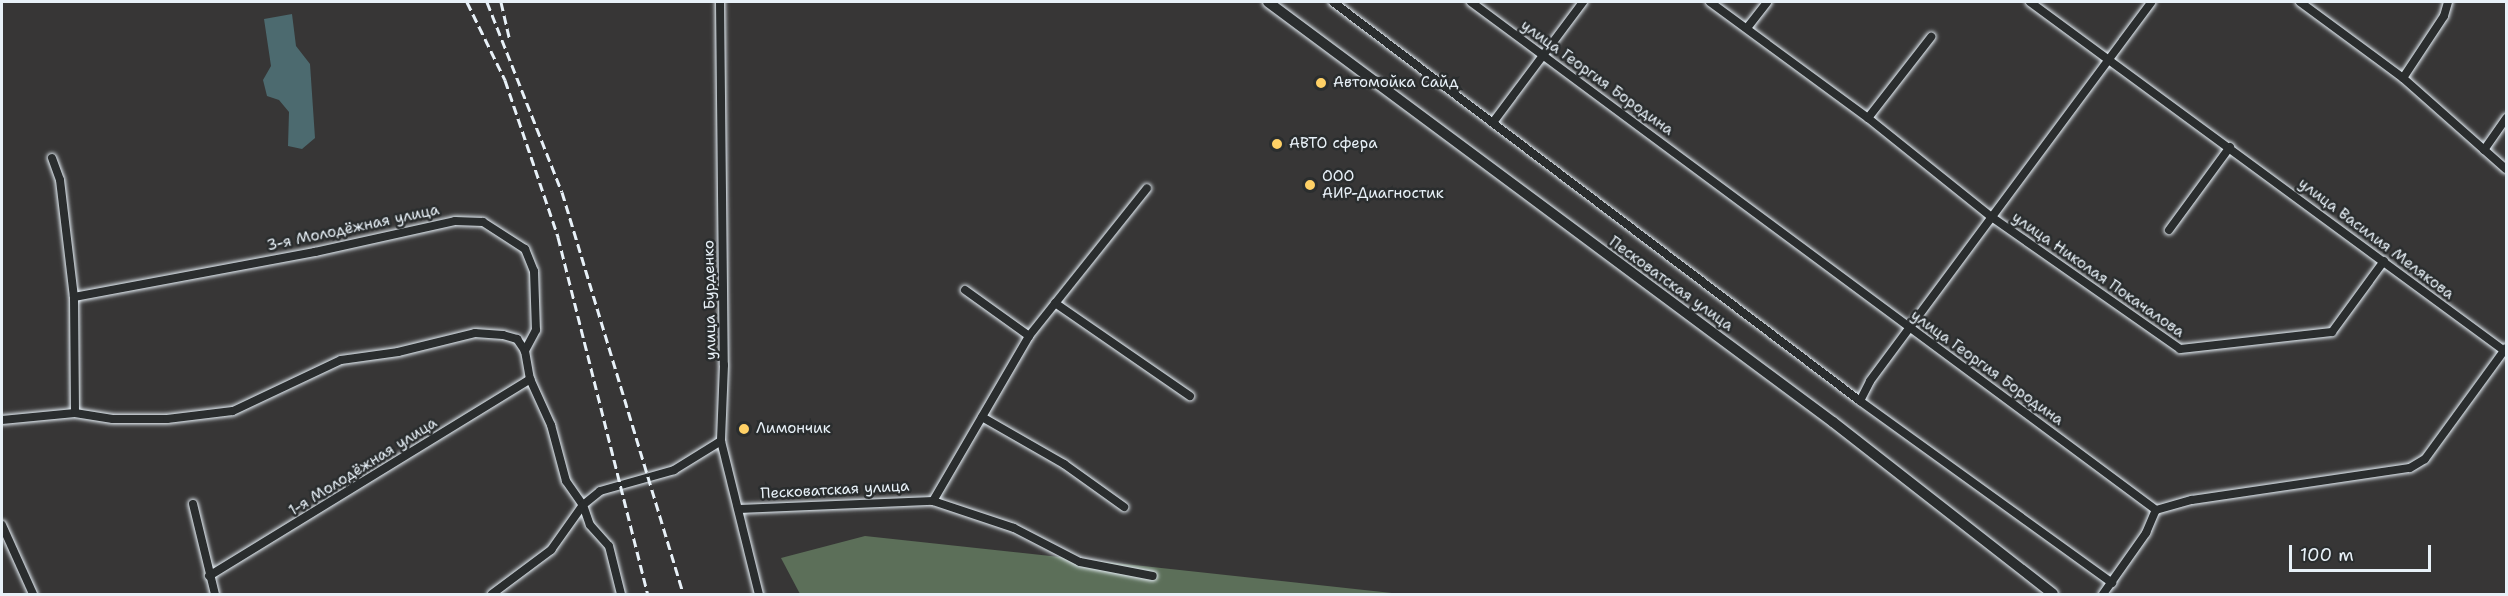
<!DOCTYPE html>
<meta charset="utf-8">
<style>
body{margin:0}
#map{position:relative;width:2508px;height:596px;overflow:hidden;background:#373636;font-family:"Shantell Sans",sans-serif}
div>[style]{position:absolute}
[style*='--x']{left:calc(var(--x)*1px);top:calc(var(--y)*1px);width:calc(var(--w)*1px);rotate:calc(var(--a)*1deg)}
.green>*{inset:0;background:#5c6f59}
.water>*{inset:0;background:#4c6a6f}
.roads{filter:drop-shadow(0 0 2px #e8f1f8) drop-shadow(0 0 2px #e8f1f8)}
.street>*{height:8px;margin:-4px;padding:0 4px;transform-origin:4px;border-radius:4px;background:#2a2d2e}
.secondary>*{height:10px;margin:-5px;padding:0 5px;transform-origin:5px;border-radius:5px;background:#2a2d2e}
.rail>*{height:3px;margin-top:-1.5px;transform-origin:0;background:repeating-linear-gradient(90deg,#e8f1f8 0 9px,transparent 0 13.5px)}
.dots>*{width:16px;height:16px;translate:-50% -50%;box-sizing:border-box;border:3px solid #2a2d2e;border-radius:50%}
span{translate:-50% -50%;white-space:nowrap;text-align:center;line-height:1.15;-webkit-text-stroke:5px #2a2d2e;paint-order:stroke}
.street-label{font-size:15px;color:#e8f1f8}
.poi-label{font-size:15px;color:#e8f1f8}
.left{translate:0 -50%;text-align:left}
.frame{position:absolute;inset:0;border:3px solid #e8f1f8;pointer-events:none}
.scale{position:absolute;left:2289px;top:545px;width:142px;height:27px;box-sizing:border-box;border:3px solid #e8f1f8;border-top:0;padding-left:8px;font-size:18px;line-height:21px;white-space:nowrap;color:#e8f1f8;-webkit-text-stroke:4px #2a2d2e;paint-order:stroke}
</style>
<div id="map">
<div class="green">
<i style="clip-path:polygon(865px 536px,1401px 594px,800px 594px,781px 558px)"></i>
</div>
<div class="water">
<i style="clip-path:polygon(292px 14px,296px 46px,310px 64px,315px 138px,302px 149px,288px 146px,289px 112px,279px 100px,267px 96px,263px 80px,271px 66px,264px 19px)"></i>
</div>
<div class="roads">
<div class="street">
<i style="--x:720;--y:2;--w:363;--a:89.4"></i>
<i style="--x:724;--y:365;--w:76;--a:92.3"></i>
<i style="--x:721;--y:441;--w:158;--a:76.1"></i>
<i style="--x:1333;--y:2;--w:661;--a:37.13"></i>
<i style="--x:1860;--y:401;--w:311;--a:35.8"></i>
<i style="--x:1471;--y:2;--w:853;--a:36.56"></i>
<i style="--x:2156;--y:510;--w:37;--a:-16"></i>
<i style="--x:2192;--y:500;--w:220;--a:-8.4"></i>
<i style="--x:2410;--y:468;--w:17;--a:-31"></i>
<i style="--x:2425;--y:459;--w:137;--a:-53.9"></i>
<i style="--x:1710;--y:2;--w:196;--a:36.3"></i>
<i style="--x:1868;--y:118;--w:160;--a:38.7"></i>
<i style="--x:1993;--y:218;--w:228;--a:35"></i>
<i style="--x:2180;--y:349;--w:153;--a:-6.4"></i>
<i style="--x:2332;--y:332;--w:88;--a:-53.8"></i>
<i style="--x:2030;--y:2;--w:591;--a:36.33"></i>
<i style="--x:2300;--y:2;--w:128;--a:36.4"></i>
<i style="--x:2403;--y:78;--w:137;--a:41.5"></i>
<i style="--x:1747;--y:28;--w:33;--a:-52"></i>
<i style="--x:2403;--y:78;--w:74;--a:-56.5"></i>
<i style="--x:2444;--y:16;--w:15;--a:-74"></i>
<i style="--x:1868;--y:118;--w:103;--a:-52.1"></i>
<i style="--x:1494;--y:121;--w:149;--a:-53.2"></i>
<i style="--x:2484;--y:150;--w:39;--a:-55"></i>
<i style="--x:52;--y:158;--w:23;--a:70"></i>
<i style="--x:60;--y:180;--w:118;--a:83.2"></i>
<i style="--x:74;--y:297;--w:116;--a:89.5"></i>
<i style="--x:2169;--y:230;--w:103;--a:-53.7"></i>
<i style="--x:965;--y:290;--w:79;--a:35.7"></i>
<i style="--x:74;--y:297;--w:245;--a:-10.6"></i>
<i style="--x:315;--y:252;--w:143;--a:-12.5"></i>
<i style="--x:455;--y:221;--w:28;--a:2"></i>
<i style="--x:483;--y:222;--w:50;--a:32.7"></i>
<i style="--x:525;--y:249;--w:24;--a:68"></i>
<i style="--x:534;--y:271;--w:59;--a:88.1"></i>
<i style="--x:536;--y:330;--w:24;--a:118"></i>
<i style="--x:1055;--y:303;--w:164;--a:34.6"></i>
<i style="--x:1860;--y:401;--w:22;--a:-63"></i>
<i style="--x:1870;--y:381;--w:472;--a:-53.4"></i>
<i style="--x:982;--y:417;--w:95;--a:29.8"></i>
<i style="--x:1064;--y:464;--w:74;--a:35.6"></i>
<i style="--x:2;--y:420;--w:73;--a:-5.5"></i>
<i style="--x:75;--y:413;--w:38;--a:9"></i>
<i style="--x:113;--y:419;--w:54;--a:0"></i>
<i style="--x:167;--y:419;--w:66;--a:-6.9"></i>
<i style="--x:233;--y:411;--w:119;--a:-25.3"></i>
<i style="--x:341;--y:360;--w:58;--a:-8"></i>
<i style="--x:398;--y:352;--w:79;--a:-13.9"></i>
<i style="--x:475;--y:333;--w:28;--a:4"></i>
<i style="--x:503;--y:335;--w:15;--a:16"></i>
<i style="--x:517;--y:339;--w:14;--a:56"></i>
<i style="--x:525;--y:351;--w:28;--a:80"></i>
<i style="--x:530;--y:379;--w:51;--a:65.5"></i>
<i style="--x:551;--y:425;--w:58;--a:75"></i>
<i style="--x:566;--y:481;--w:29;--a:55"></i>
<i style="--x:583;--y:505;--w:21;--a:71"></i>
<i style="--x:590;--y:525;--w:28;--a:48"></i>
<i style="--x:609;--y:546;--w:49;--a:76"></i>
<i style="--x:933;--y:501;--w:191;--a:-59.8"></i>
<i style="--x:1029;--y:336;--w:189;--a:-51.4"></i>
<i style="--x:193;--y:504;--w:93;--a:76.3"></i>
<i style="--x:739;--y:509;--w:194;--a:-2.4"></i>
<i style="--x:933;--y:501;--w:85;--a:18.4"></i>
<i style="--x:1014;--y:528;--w:74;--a:27.3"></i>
<i style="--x:1080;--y:562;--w:74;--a:10.9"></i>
<i style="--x:2;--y:525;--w:76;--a:65.8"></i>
<i style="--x:209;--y:576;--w:377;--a:-31.5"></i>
<i style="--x:492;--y:594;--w:74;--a:-36.7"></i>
<i style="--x:551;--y:550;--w:55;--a:-54.6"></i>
<i style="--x:583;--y:505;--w:22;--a:-39"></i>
<i style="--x:600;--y:491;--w:77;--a:-15.8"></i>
<i style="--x:674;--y:470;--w:55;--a:-31.7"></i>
<i style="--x:2103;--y:594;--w:75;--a:-54.8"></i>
<i style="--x:2146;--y:533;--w:25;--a:-67"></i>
</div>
<div class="secondary">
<i style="--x:1268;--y:2;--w:704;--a:36.63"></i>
<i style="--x:1833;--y:422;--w:279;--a:38"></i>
</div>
</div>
<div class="rail">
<i style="--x:467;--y:2;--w:87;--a:64"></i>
<i style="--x:505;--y:80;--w:166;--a:71.3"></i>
<i style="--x:558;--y:237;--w:368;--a:75.9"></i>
<i style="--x:487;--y:2;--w:204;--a:68.5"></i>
<i style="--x:562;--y:192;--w:420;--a:73.2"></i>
<i style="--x:501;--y:2;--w:37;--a:77"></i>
</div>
<div class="dots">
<i style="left:1321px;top:83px;background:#ffd166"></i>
<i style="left:1277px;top:144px;background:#ffd166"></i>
<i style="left:1310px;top:185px;background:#ffd166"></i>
<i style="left:744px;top:429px;background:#ffd166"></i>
</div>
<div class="street-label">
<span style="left:1597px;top:78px;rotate:36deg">улица Георгия Бородина</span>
<span style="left:353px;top:228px;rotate:-12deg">3-я Молодёжная улица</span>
<span style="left:2376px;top:239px;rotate:37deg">улица Василия Мелякова</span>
<span style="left:2098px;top:275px;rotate:35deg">улица Николая Покачалова</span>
<span style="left:1671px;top:284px;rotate:36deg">Песковатская улица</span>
<span style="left:710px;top:300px;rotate:-91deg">улица Бурденко</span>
<span style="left:1987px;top:368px;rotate:36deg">улица Георгия Бородина</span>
<span style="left:363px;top:467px;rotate:-32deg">1-я Молодёжная улица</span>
<span style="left:835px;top:490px;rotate:-3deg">Песковатская улица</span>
</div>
<div class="poi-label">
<span class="left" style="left:1333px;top:83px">Автомойка Сайд</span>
<span class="left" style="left:1289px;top:144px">АВТО сфера</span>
<span class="left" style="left:1322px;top:185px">ООО<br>АИР-Диагностик</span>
<span class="left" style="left:756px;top:429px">Лимончик</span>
</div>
<div class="frame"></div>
<div class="scale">100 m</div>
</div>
